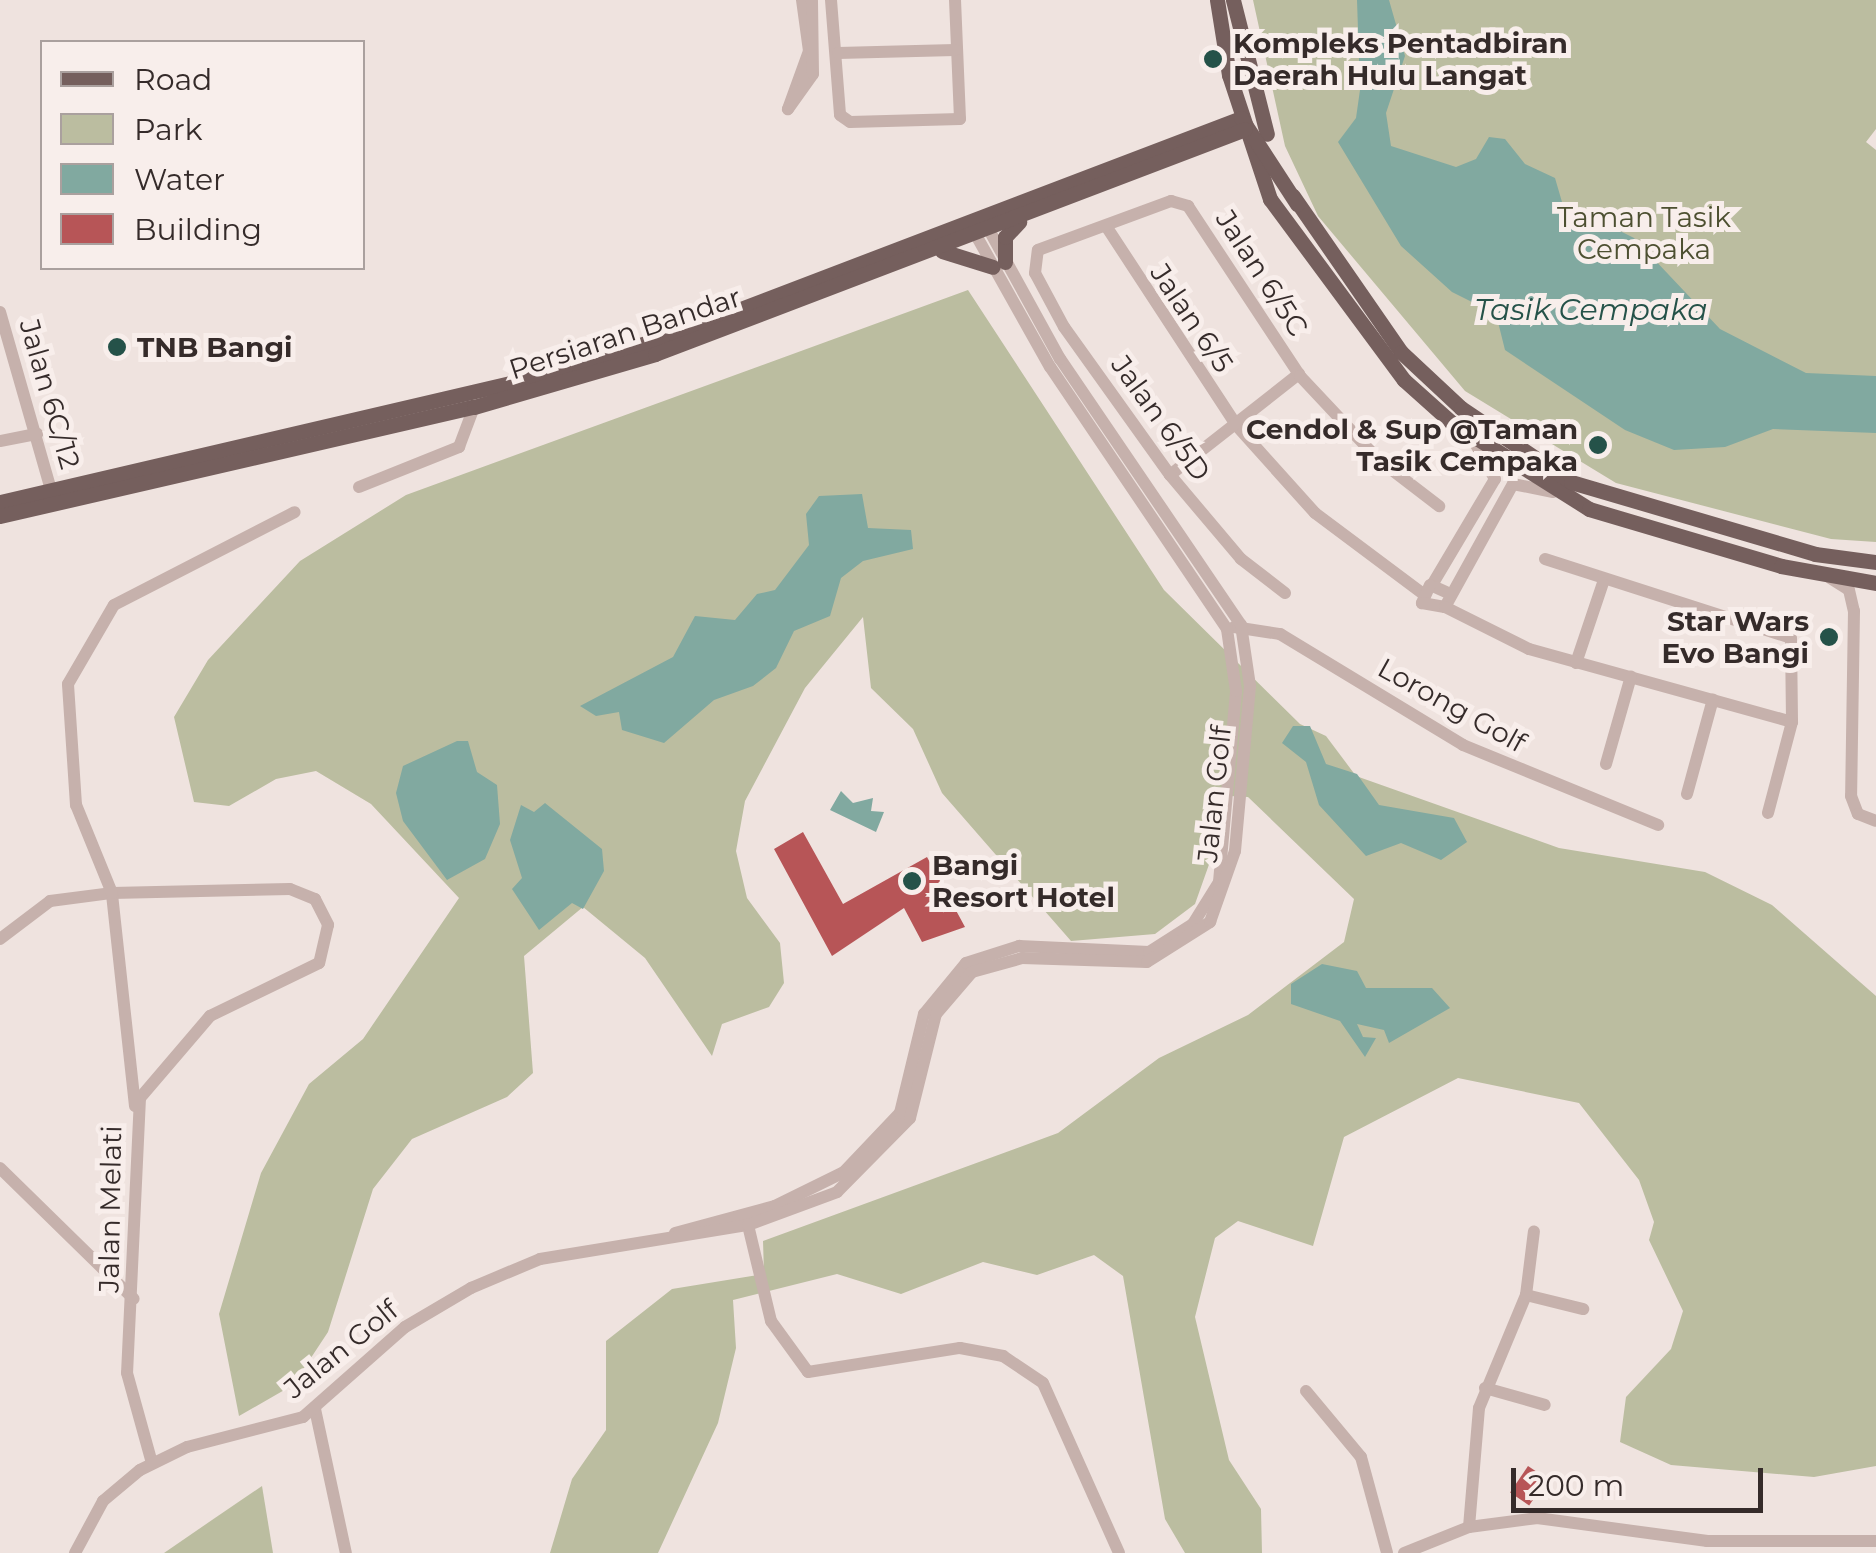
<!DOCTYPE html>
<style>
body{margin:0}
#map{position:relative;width:1876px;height:1553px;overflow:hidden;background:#efe3df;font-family:Montserrat,sans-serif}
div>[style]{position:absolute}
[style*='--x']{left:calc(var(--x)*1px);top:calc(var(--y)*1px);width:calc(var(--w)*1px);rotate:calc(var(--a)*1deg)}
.green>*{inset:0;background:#bbbda0}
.water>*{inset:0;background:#81a9a0}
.building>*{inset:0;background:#b75557;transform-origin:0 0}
.minor>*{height:12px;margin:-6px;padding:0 6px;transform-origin:6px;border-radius:6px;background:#c6b1ac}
.major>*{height:15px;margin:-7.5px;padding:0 7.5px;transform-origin:7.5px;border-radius:7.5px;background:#755f5d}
.dots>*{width:28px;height:28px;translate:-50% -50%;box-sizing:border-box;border:5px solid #f8eeeb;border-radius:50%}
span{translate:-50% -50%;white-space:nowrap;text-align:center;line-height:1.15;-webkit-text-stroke:10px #f8eeeb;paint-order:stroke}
.poi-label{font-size:28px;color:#352b2a;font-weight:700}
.left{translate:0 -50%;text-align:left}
.right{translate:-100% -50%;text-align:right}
.park-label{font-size:28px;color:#4d5031}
.street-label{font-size:28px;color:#352b2a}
.water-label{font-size:30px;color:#255249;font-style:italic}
.legend{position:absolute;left:40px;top:40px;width:325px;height:230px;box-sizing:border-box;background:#f8eeeb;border:2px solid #aaa09e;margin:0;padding:12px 18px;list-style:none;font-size:30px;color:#352b2a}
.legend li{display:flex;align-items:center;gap:20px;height:50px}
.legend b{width:50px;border:2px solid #aaa09e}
.scale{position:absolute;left:1511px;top:1468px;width:252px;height:45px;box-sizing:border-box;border:5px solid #352b2a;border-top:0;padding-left:12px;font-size:30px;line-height:35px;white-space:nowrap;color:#352b2a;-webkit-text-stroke:8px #f8eeeb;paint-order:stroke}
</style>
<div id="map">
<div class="green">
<i style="clip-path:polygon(1253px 0,1876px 0,1876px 129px,1866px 142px,1876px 150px,1876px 542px,1831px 539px,1616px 483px,1465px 391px,1318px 216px,1285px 146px)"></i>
<i style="clip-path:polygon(968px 290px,1164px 590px,1300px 724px,1326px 736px,1356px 776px,1559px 848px,1705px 872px,1772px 905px,1876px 996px,1876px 1466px,1814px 1477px,1671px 1465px,1620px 1442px,1626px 1397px,1671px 1349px,1683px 1311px,1649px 1240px,1654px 1222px,1639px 1180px,1579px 1103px,1458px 1078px,1344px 1137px,1313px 1246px,1238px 1221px,1215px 1238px,1195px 1317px,1229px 1460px,1261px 1509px,1262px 1553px,1185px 1553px,1165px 1519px,1123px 1276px,1094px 1255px,1037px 1275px,983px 1262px,901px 1294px,837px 1274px,733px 1300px,736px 1348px,718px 1423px,658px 1553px,550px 1553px,572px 1479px,606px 1430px,606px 1341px,672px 1289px,764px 1274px,763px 1241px,1058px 1133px,1159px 1058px,1248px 1015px,1344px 942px,1354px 899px,1248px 797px,1211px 795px,1212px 856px,1195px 904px,1155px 934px,1071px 941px,942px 793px,913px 729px,871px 688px,863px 617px,805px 688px,745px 801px,736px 851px,747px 898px,780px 943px,784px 983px,769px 1007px,722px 1024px,712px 1056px,645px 958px,583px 907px,524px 956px,533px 1073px,507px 1097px,412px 1139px,373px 1189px,328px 1332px,293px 1385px,239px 1416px,219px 1314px,261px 1173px,309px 1084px,363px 1039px,459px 898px,371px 804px,316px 771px,276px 779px,229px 806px,194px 802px,174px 717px,208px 660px,300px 561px,406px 495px)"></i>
<i style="clip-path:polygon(262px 1486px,273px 1553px,164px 1553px,212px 1520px)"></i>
</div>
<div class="water">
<i style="clip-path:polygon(1357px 0,1389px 0,1405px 56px,1386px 113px,1391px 146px,1456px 167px,1476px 159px,1489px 137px,1505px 139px,1525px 164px,1555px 178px,1562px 202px,1634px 238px,1720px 329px,1806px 373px,1876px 376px,1876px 433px,1773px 429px,1725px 447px,1674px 450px,1625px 430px,1505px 350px,1496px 314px,1452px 292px,1401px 246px,1338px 142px,1356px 118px,1360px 90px)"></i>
<i style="clip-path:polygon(862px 494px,868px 528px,911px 530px,913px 549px,863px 561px,841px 578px,830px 616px,794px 631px,776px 668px,753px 686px,714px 700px,664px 743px,622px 730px,619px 712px,596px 716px,580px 706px,673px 657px,695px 616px,735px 620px,757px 594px,775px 590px,809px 545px,806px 514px,819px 496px)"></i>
<i style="clip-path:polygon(1293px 726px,1310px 726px,1326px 764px,1357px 774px,1379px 805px,1454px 818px,1467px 842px,1441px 860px,1401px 843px,1366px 856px,1319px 805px,1306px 762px,1282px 743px)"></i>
<i style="clip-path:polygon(457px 741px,468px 741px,477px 772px,497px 785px,500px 824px,485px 859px,447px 880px,403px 821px,396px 793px,403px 766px)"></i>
<i style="clip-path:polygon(841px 791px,853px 803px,873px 798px,871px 811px,884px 812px,876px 832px,830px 810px)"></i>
<i style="clip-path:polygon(545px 803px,602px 849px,604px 871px,583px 909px,572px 903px,539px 930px,512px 889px,522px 878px,510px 840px,521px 805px,534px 812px)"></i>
<i style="clip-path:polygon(1322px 964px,1357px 971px,1366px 988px,1432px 988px,1450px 1008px,1389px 1043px,1384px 1030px,1357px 1024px,1363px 1037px,1376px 1038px,1365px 1057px,1340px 1021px,1291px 1004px,1291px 984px)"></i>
</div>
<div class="building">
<i style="clip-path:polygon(803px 832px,843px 904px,927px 857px,965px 927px,922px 942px,904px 908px,832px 956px,774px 849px)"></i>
<i style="left:1528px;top:1466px;width:23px;height:32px;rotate:34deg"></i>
</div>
<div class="minor">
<i style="--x:802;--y:0;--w:51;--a:82.2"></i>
<i style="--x:809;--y:51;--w:62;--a:109.9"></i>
<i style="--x:788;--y:109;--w:43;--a:-54.5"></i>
<i style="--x:813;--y:74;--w:74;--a:-90.8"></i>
<i style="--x:831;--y:0;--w:115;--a:85.5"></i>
<i style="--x:840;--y:115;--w:12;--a:35"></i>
<i style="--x:850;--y:122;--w:110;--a:-1.6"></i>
<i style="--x:960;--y:119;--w:119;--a:-92.4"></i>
<i style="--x:838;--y:53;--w:117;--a:-1.5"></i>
<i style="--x:1106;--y:226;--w:238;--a:56.8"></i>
<i style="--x:1236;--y:425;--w:118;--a:48.1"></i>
<i style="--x:1315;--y:513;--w:134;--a:36.8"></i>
<i style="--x:0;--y:312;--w:185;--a:74"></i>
<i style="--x:0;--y:441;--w:38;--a:-11"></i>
<i style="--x:1170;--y:475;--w:164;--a:-38.1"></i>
<i style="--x:359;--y:487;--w:108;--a:-21.8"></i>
<i style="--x:459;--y:447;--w:43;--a:-69.4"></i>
<i style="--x:1545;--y:559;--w:258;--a:17.8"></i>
<i style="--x:1791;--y:638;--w:84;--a:89.3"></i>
<i style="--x:1792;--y:722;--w:94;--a:104.8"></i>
<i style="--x:1830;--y:578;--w:22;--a:32"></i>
<i style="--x:1849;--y:590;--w:22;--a:77"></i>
<i style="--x:1854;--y:611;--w:185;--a:90.9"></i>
<i style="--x:1851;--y:796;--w:19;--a:69"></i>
<i style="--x:1858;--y:814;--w:19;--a:21"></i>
<i style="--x:1432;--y:585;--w:123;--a:-59.3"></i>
<i style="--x:1495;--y:479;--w:41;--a:-119.1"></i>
<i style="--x:1446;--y:592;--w:17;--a:-156"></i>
<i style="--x:1430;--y:585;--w:20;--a:114"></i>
<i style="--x:1422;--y:603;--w:23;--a:10"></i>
<i style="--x:1445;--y:607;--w:141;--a:-61.1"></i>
<i style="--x:1513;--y:484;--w:41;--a:11.3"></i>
<i style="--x:1285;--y:593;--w:56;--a:-142.3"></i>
<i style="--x:1241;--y:559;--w:110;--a:-130.2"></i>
<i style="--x:1170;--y:475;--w:182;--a:-125.6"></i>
<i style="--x:1064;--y:327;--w:61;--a:-118.2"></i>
<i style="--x:1035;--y:273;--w:23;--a:-83"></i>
<i style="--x:1038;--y:250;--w:142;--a:-20.2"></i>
<i style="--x:1171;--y:201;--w:18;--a:16"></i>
<i style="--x:1188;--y:206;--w:204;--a:56.6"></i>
<i style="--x:1300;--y:376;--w:115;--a:46.8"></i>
<i style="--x:1379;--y:460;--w:76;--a:37.5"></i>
<i style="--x:1445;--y:607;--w:94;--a:26.6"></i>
<i style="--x:1529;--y:649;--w:273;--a:15.5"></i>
<i style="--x:1234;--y:627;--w:47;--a:8.7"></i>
<i style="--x:1280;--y:634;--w:214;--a:31.2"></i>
<i style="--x:1463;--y:745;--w:211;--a:22.3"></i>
<i style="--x:1576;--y:663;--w:84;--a:-71.4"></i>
<i style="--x:1606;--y:764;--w:91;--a:-74.1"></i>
<i style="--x:1687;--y:794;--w:98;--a:-74.7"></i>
<i style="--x:0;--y:939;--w:63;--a:-37.2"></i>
<i style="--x:50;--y:901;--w:63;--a:-7.4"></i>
<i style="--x:112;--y:893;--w:178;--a:-1.3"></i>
<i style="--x:290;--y:889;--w:27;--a:22"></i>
<i style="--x:315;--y:899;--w:29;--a:63"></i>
<i style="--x:328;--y:925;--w:39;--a:103"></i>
<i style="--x:319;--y:963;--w:121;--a:154.1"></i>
<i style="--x:210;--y:1016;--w:108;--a:130.5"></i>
<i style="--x:140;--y:1098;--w:275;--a:92.7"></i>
<i style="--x:127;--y:1373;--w:93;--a:74.5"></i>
<i style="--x:135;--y:1106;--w:214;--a:-96.2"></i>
<i style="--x:112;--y:893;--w:95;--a:-112.2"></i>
<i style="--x:76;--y:805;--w:121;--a:-93.8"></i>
<i style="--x:68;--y:684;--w:91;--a:-59.8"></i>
<i style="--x:114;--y:605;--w:203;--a:-27.2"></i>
<i style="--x:0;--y:1168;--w:187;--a:44.4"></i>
<i style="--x:747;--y:1221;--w:103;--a:76.5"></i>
<i style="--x:771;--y:1321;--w:63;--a:54"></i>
<i style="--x:808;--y:1372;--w:154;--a:-9"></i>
<i style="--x:960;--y:1348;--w:44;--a:10.5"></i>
<i style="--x:1003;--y:1356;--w:48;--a:34"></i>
<i style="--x:1043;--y:1383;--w:186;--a:65.9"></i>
<i style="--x:675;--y:1233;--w:104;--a:-15.1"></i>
<i style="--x:775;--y:1206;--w:77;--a:-26.2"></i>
<i style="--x:844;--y:1172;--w:81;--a:-46.5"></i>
<i style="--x:900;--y:1113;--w:102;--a:-76.4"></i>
<i style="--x:924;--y:1014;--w:66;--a:-50.5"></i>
<i style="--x:966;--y:963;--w:56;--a:-17.8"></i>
<i style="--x:1019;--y:946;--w:130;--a:2.6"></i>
<i style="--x:1149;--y:952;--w:52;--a:-32.5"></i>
<i style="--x:1193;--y:924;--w:49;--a:-58.2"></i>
<i style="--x:1219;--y:882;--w:192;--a:-84.9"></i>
<i style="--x:1236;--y:691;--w:63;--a:-98.3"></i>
<i style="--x:1227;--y:629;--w:316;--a:-124"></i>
<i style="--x:1050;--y:367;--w:151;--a:-119.3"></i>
<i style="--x:1526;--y:1295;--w:59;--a:13.8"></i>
<i style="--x:1485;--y:1388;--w:62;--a:15.8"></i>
<i style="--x:1306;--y:1391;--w:86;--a:50.2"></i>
<i style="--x:1361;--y:1457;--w:99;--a:74.8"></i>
<i style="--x:315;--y:1409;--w:147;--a:77.9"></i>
<i style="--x:1469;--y:1527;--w:119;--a:-85.2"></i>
<i style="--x:1479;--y:1408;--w:122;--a:-67.4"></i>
<i style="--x:1526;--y:1295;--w:64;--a:-82.9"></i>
<i style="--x:75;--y:1553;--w:59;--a:-61.7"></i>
<i style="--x:103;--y:1501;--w:48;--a:-40"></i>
<i style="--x:140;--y:1470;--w:52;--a:-26.1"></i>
<i style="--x:187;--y:1447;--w:120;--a:-14.5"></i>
<i style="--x:303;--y:1417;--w:136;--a:-41.4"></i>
<i style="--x:405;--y:1327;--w:77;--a:-30.6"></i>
<i style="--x:471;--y:1288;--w:75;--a:-22.8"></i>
<i style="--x:540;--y:1259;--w:211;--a:-9.3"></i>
<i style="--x:748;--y:1225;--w:95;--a:-20.3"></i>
<i style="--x:837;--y:1192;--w:104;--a:-45.4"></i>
<i style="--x:910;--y:1118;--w:107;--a:-76"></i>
<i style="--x:936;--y:1014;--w:55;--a:-49.4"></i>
<i style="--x:972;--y:972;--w:52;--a:-15.6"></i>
<i style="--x:1022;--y:958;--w:125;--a:1.8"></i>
<i style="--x:1147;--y:962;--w:75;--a:-32.4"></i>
<i style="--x:1210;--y:922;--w:75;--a:-70.6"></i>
<i style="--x:1235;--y:851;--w:166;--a:-84.8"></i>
<i style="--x:1250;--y:686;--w:62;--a:-98.4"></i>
<i style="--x:1241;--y:625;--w:322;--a:-124.2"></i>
<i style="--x:1060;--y:359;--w:147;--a:-118.8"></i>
<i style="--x:1404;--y:1553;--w:70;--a:-21.8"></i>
<i style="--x:1469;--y:1527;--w:69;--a:-7.5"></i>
<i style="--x:1537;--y:1518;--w:172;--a:7.7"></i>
<i style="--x:1707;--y:1541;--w:169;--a:0"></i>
</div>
<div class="major">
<i style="--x:1217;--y:0;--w:76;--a:80.9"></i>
<i style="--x:1229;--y:75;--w:131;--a:71.7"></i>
<i style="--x:1270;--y:199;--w:225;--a:53.5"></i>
<i style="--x:1404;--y:380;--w:63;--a:41.8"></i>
<i style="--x:1451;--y:422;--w:163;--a:32.2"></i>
<i style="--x:1589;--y:509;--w:200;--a:16.5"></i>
<i style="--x:1781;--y:566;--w:97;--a:10.1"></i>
<i style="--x:1233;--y:0;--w:138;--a:75.8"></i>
<i style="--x:1293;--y:196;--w:190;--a:55.3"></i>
<i style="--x:1401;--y:352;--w:82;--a:43"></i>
<i style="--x:1461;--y:408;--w:133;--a:33.9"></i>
<i style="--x:1571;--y:482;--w:254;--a:16.4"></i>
<i style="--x:1815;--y:554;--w:62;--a:7.5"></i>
<i style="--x:942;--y:251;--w:53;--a:17.4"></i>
<i style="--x:1005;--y:262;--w:25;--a:-90"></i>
<i style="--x:1005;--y:237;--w:21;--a:-47"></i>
<i style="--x:0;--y:502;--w:550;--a:-13.13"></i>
<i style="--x:536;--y:377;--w:145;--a:-17.2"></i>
<i style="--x:675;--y:334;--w:606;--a:-20.89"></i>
<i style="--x:1241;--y:118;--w:103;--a:56.9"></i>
<i style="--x:0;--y:516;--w:486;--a:-13"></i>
<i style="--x:474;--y:407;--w:189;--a:-16.3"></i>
<i style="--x:655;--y:354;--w:631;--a:-20.87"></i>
</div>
<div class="dots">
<i style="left:1213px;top:59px;background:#255249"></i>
<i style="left:117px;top:347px;background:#255249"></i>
<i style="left:1598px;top:445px;background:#255249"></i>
<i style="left:1829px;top:637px;background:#255249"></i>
<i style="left:912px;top:881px;background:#255249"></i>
</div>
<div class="poi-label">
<span class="left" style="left:1233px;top:59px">Kompleks Pentadbiran<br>Daerah Hulu Langat</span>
<span class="left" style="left:137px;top:347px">TNB Bangi</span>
<span class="right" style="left:1578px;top:445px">Cendol &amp; Sup @Taman<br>Tasik Cempaka</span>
<span class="right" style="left:1809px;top:637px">Star Wars<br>Evo Bangi</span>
<span class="left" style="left:932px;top:881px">Bangi<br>Resort Hotel</span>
</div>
<div class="park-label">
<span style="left:1644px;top:233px">Taman Tasik<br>Cempaka</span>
</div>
<div class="street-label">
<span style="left:1262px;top:273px;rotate:57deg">Jalan 6/5C</span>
<span style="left:1192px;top:318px;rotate:56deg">Jalan 6/5</span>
<span style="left:625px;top:333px;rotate:-18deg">Persiaran Bandar</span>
<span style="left:50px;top:394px;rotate:74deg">Jalan 6C/12</span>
<span style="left:1161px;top:418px;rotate:54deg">Jalan 6/5D</span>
<span style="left:1452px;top:705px;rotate:29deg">Lorong Golf</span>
<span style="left:1214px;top:794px;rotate:-84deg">Jalan Golf</span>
<span style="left:110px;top:1209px;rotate:-89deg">Jalan Melati</span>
<span style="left:341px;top:1349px;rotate:-39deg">Jalan Golf</span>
</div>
<div class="water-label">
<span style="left:1591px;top:310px">Tasik Cempaka</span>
</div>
<ul class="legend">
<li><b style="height:12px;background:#755f5d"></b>Road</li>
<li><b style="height:28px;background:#bbbda0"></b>Park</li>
<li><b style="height:28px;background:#81a9a0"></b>Water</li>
<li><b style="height:28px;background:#b75557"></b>Building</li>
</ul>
<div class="scale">200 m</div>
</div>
